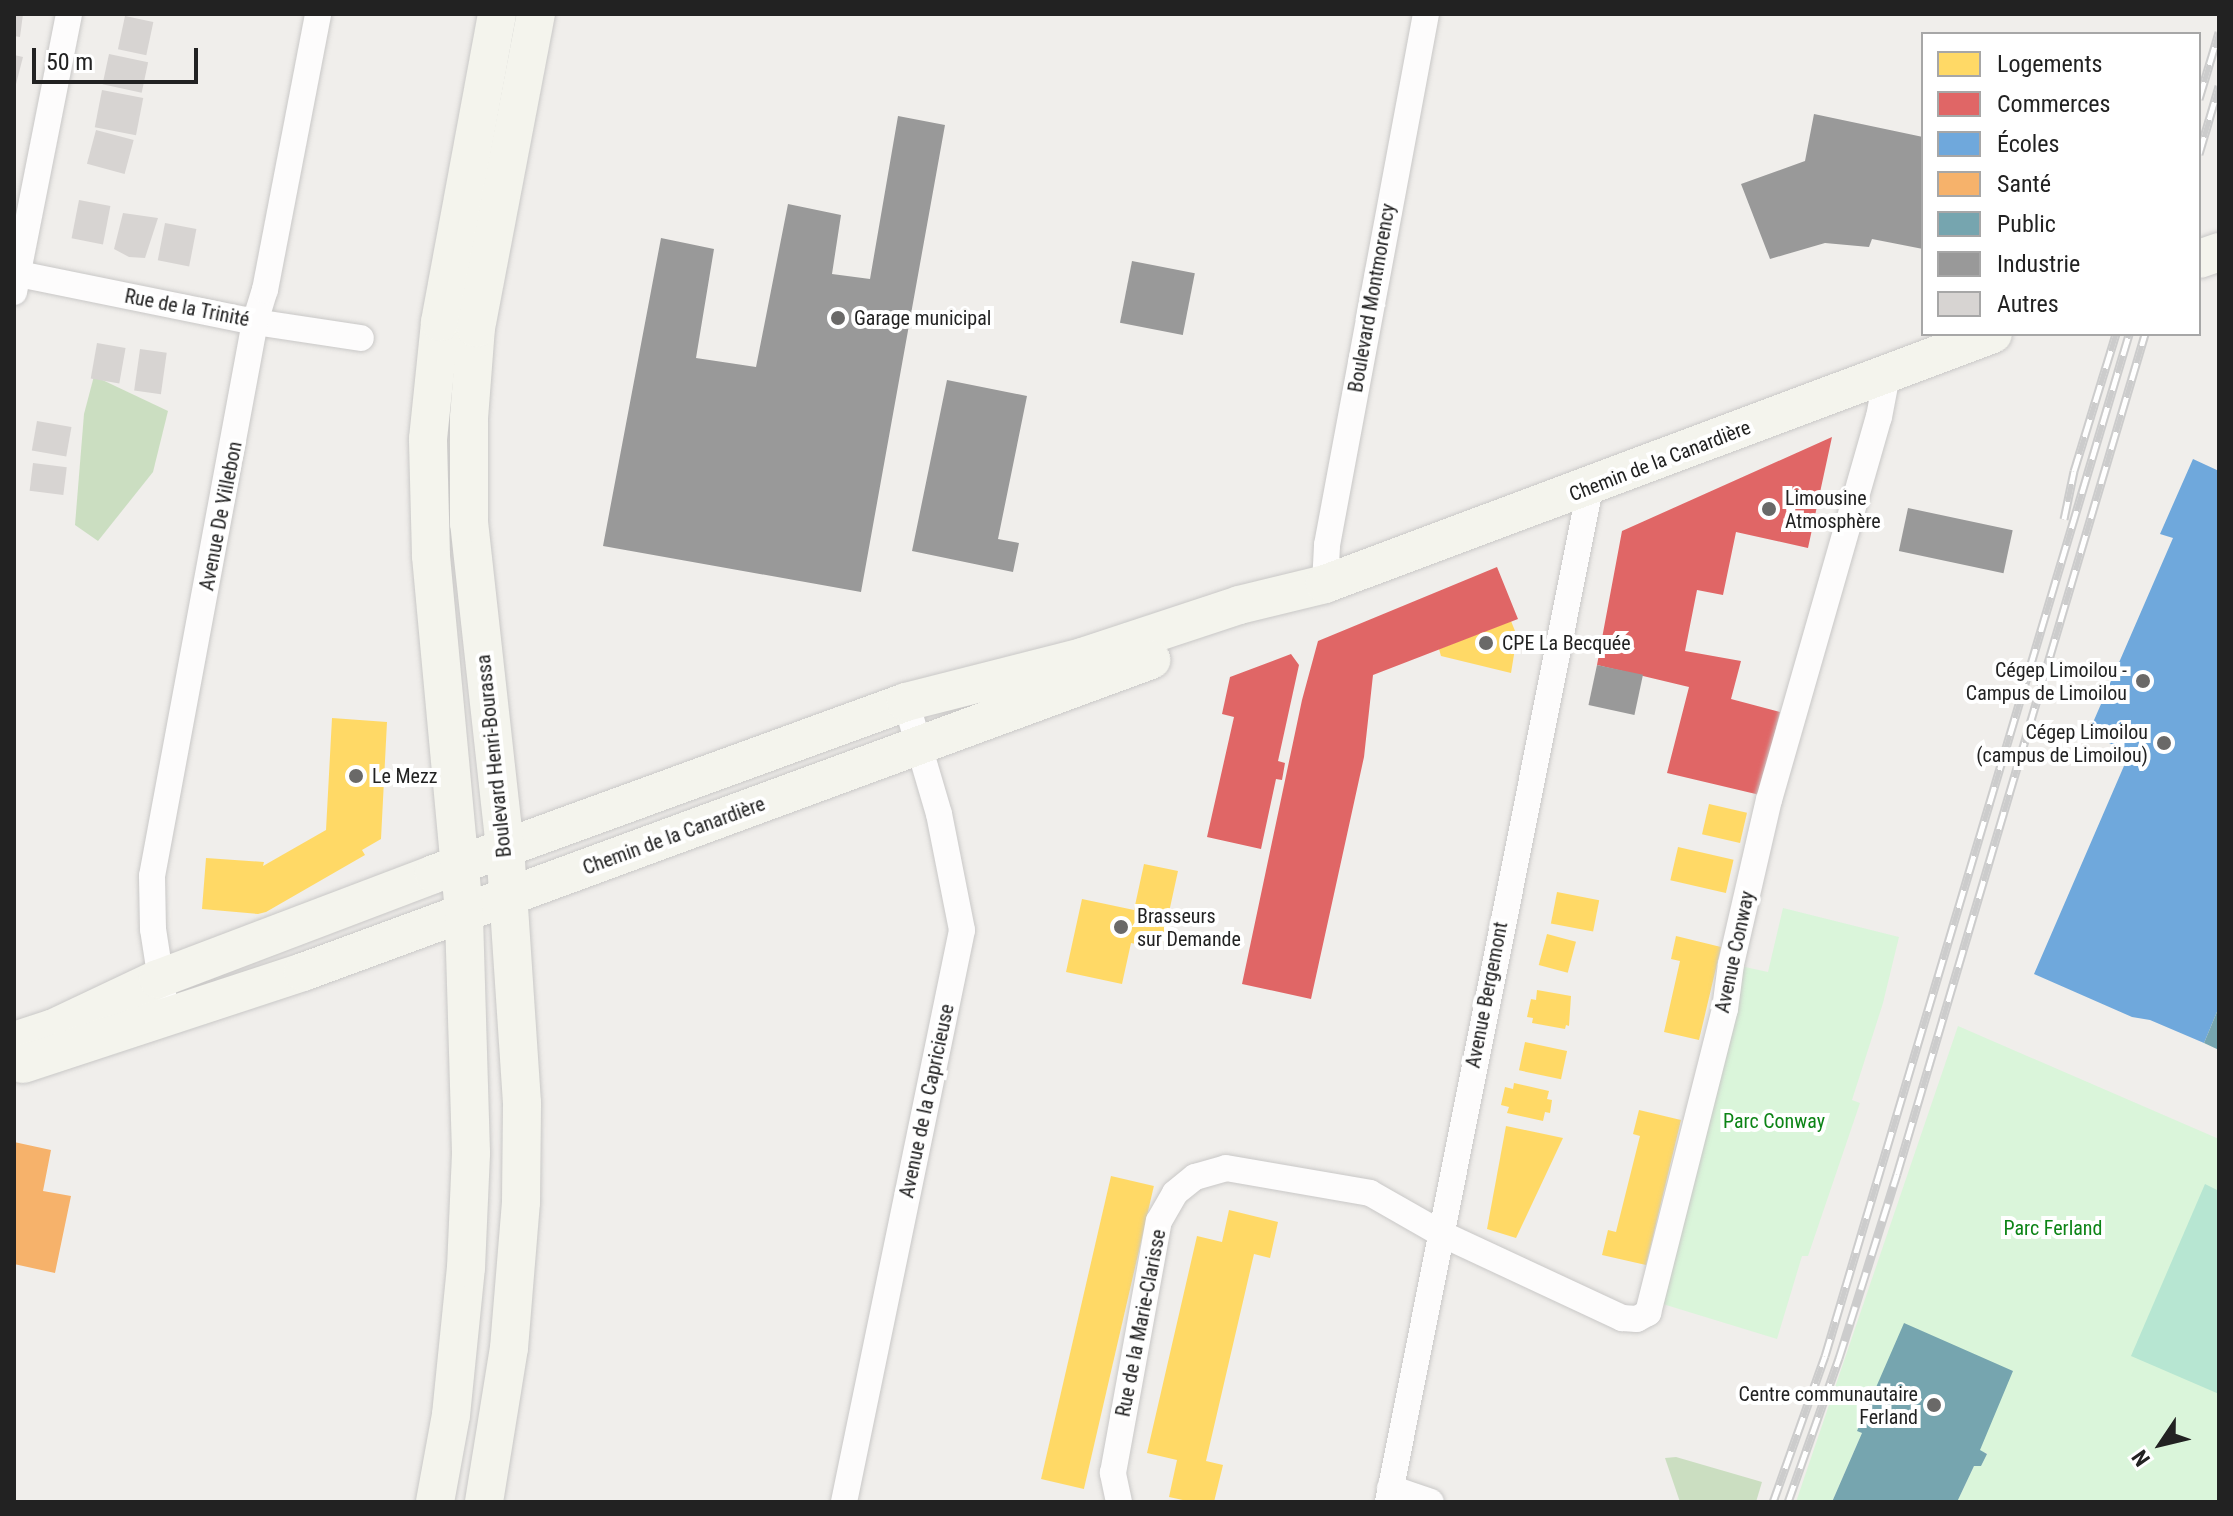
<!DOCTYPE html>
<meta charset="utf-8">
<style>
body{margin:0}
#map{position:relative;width:2233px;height:1516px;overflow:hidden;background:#f0eeeb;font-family:"Roboto Condensed",sans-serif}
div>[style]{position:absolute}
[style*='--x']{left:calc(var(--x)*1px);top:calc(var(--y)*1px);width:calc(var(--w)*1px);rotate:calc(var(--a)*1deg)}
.forest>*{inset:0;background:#cbdec1}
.park>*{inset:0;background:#daf5da}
.pitch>*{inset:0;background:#b7e6d2}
.homes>*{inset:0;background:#ffd966;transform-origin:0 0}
.shops>*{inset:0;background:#e06666}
.schools>*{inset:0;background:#6fa8dc}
.health>*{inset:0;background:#f6b26b}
.public>*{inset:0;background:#76a5af}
.industry>*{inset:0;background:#999;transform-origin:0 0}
.building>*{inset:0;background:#d7d4d2;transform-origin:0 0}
.roads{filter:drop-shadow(0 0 2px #c9c8c7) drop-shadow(0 0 2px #c9c8c7)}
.street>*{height:26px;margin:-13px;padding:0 13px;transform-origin:13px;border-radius:13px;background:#fdfcfc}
.secondary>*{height:38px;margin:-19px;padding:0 19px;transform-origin:19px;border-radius:19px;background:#f4f4ed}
.rail>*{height:9px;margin-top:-4.5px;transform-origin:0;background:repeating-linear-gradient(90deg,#fff 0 18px,#ccc 0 36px);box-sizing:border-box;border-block:2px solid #ccc}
.dots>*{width:22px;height:22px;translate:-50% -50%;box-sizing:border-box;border:4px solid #fff;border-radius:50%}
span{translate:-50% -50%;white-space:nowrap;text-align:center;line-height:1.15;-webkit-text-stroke:8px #fff;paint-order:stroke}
.street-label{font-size:20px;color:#222}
.poi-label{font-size:20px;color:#222}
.left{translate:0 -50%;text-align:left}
.right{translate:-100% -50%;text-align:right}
.park-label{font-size:20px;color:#0c8416}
.frame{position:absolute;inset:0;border:16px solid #222;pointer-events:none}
.legend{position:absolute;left:1921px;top:32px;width:280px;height:304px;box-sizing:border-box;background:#fff;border:2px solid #a7a7a7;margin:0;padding:10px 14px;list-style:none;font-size:24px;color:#222}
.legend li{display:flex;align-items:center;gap:16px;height:40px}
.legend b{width:40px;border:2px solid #a7a7a7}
.north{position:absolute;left:2121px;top:1404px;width:80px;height:80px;-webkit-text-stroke:6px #fff;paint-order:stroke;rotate:235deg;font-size:22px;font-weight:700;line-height:32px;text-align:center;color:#222}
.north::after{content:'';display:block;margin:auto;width:28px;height:36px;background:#222;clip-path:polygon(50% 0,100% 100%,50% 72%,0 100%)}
.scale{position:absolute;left:32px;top:48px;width:166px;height:36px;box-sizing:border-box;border:4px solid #222;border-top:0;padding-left:10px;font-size:24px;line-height:28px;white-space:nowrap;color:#222;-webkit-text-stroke:6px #fff;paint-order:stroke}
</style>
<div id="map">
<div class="forest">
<i style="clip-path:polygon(94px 376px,168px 411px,153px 472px,98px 541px,75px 525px,84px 414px)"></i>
<i style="clip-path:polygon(1676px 1457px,1762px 1482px,1756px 1502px,1680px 1502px,1665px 1458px)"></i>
</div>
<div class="park">
<i style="clip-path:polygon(1783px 908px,1899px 937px,1883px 1003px,1852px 1100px,1860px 1103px,1808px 1256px,1802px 1256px,1777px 1339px,1653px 1301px,1731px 964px,1768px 972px)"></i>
<i style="clip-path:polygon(1958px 1026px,2219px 1139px,2219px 1502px,1957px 1502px,1974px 1466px,1981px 1466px,1987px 1453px,1857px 1431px,1862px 1433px,1832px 1502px,1796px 1502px)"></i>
</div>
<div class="pitch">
<i style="clip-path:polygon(2205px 1184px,2219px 1191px,2219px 1394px,2131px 1356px)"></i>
</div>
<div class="homes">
<i style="clip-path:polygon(1511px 621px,1517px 636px,1511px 673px,1441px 656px,1439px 649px)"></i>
<i style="clip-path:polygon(332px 718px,387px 722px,381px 839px,362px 850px,365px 855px,266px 912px,258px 914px,202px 909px,206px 858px,264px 862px,263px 866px,326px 830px)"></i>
<i style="left:1709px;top:804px;width:39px;height:31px;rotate:13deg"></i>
<i style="left:1678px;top:847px;width:57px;height:34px;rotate:13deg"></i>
<i style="clip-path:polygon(1144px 864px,1178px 871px,1161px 949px,1131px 943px,1122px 984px,1066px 972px,1082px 899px,1134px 910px)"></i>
<i style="left:1557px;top:892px;width:43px;height:32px;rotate:11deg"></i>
<i style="left:1547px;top:934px;width:30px;height:32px;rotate:15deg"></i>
<i style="clip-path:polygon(1676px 936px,1721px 947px,1699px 1040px,1664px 1032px,1680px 961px,1671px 959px)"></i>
<i style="clip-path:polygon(1537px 990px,1571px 996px,1569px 1026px,1566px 1025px,1565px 1029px,1532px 1023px,1533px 1018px,1527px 1017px,1531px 999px,1536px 1000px)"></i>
<i style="left:1525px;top:1042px;width:43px;height:29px;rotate:12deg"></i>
<i style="clip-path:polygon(1514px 1083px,1549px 1091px,1547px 1099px,1552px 1100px,1550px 1113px,1545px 1112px,1543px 1121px,1507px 1113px,1509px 1107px,1501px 1105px,1505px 1087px,1513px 1089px)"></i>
<i style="clip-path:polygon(1639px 1110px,1681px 1120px,1646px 1265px,1602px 1255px,1608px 1230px,1616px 1232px,1640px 1136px,1633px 1134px)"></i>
<i style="clip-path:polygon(1506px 1126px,1563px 1138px,1516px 1238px,1487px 1229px)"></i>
<i style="left:1111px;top:1176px;width:44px;height:311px;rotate:13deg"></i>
<i style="clip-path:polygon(1229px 1210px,1278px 1222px,1270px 1258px,1254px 1254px,1206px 1461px,1223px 1465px,1214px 1502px,1192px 1502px,1169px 1497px,1177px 1460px,1147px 1453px,1197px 1236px,1222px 1242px)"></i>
</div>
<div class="shops">
<i style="clip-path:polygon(1832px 437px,1808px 548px,1736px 532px,1723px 595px,1697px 590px,1685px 651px,1741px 661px,1731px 699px,1780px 712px,1760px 795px,1667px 773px,1689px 687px,1597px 665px,1622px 531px)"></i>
<i style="clip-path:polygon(1497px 567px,1518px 619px,1373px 675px,1364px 757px,1311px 999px,1242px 984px,1302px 700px,1318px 641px)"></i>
<i style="clip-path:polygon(1291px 654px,1299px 665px,1278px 761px,1285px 763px,1282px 780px,1276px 779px,1261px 849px,1207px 837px,1234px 717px,1222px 714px,1230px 677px)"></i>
</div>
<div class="schools">
<i style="clip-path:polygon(2193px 459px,2219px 471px,2219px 1007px,2204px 1043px,2150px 1020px,2132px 1017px,2034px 974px,2130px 752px,2088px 734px,2173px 538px,2160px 534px)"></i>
</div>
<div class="health">
<i style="clip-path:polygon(14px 1142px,51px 1150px,43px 1191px,71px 1196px,55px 1273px,14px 1264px)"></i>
</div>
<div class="public">
<i style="clip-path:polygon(2219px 1007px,2219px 1050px,2204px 1043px)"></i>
<i style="clip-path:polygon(1904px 1323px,2013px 1371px,1980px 1450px,1987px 1454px,1981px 1466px,1974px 1466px,1957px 1502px,1832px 1502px,1862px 1433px,1857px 1431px)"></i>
</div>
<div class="industry">
<i style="clip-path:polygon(1814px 114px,1923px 137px,1923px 249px,1872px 239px,1869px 247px,1825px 243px,1770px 259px,1741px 184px,1805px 161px)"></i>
<i style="clip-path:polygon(898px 116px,945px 125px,861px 592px,603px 546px,661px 238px,714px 249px,696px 358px,756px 367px,788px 204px,841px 215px,832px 274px,870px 279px)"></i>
<i style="left:1132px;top:261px;width:64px;height:63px;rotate:11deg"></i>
<i style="clip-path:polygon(947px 380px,1027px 396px,998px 539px,1019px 543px,1013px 572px,912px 551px)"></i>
<i style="left:1908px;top:508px;width:107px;height:44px;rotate:12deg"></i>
<i style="left:1597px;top:665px;width:47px;height:41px;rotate:12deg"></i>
</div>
<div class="building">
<i style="clip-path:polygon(14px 14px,23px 14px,20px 37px,14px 36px)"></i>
<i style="left:125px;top:16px;width:29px;height:34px;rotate:12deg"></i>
<i style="left:109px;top:54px;width:40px;height:31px;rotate:12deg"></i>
<i style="clip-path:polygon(14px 55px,23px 57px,15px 88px,14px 88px)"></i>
<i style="left:102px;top:90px;width:42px;height:38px;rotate:11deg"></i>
<i style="left:96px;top:130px;width:39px;height:35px;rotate:15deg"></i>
<i style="left:79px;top:200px;width:32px;height:39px;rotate:11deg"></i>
<i style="clip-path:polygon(123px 213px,158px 218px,145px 258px,129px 257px,114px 249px)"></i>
<i style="left:165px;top:223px;width:32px;height:38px;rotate:11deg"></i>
<i style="left:97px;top:343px;width:29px;height:36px;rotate:10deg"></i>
<i style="left:140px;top:349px;width:27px;height:42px;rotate:8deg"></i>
<i style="left:37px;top:421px;width:35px;height:30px;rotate:10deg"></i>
<i style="left:33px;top:463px;width:34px;height:28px;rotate:7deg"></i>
</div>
<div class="roads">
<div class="street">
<i style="--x:14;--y:273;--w:246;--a:11.5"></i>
<i style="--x:255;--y:322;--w:107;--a:8.6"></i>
<i style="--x:14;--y:292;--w:283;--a:-78.8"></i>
<i style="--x:1325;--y:584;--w:39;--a:-87"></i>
<i style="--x:1327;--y:545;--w:540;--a:-79.44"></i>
<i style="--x:163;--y:993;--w:65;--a:-98.9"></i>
<i style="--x:153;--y:929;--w:53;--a:-91.1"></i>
<i style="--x:152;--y:876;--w:563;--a:-79.47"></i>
<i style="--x:255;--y:322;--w:34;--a:-73"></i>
<i style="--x:265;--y:290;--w:281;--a:-79.1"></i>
<i style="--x:1390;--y:1488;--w:43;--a:18.9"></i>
<i style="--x:844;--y:1502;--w:584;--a:-78.34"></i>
<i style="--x:962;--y:930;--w:118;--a:-101.2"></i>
<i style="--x:939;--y:814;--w:117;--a:-106.4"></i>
<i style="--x:1119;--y:1502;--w:30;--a:-102"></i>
<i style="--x:1113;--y:1473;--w:256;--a:-79.7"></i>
<i style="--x:1159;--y:1221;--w:32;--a:-60"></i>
<i style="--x:1175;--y:1193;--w:26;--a:-39"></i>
<i style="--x:1195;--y:1177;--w:32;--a:-16"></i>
<i style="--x:1226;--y:1168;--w:146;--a:9.8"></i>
<i style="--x:1370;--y:1193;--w:83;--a:29.7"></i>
<i style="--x:1442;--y:1234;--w:199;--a:25"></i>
<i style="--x:1622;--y:1318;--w:15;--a:4"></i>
<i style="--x:1637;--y:1319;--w:13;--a:-29"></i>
<i style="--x:1648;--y:1313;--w:314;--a:-75.8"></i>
<i style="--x:1725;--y:1009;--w:45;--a:-82.4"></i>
<i style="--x:1731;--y:964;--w:168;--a:-77"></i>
<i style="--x:1769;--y:800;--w:398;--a:-74"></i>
<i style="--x:1879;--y:417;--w:43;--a:-79.2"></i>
<i style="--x:1388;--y:1502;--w:1034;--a:-78.73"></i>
</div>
<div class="secondary">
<i style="--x:2199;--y:259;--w:21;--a:-19"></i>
<i style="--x:14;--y:1041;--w:40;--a:-18"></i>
<i style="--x:52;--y:1029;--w:117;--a:-25.3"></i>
<i style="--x:158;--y:979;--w:295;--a:-20.8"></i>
<i style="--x:434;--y:874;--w:502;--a:-20.02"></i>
<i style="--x:906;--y:702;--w:182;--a:-14.3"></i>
<i style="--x:1082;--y:657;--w:165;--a:-18.3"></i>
<i style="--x:1239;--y:605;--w:89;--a:-13.7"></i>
<i style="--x:1325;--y:584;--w:713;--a:-20.52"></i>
<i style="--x:23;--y:1064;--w:295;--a:-18.2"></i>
<i style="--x:303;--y:972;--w:904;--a:-20.2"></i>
<i style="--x:435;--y:1502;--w:88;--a:-79.6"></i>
<i style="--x:451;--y:1415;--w:148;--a:-84.2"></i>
<i style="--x:466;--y:1268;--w:115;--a:-87.5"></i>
<i style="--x:471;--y:1153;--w:241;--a:-91.7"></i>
<i style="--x:464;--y:912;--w:358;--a:-95.3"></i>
<i style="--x:431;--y:556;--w:117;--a:-91.5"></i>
<i style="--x:428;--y:439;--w:118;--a:-84.1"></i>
<i style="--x:440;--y:322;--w:313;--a:-79.5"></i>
<i style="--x:484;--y:1502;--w:156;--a:-80.8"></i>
<i style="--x:509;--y:1348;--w:146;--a:-85.3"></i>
<i style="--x:521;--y:1202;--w:99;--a:-89.4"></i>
<i style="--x:522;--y:1103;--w:256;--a:-93.8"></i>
<i style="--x:505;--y:848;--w:327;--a:-96.3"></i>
<i style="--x:469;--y:523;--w:105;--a:-90"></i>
<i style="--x:469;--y:418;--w:90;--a:-85.6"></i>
<i style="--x:476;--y:328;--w:320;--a:-79.2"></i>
</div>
</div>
<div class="rail">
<i style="--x:2199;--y:99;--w:70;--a:-73.4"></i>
<i style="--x:2199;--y:154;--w:71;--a:-73.6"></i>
<i style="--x:2064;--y:519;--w:49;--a:-78.2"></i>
<i style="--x:2074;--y:471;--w:143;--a:-73"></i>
<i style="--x:1773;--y:1502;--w:155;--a:-70.4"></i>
<i style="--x:1825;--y:1356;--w:1066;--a:-73.43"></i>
<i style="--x:1788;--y:1502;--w:153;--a:-70.5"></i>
<i style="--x:1839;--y:1358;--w:193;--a:-72.5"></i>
<i style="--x:1897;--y:1174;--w:876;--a:-73.55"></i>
</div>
<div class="dots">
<i style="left:838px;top:318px;background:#6a6968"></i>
<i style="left:1769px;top:509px;background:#6a6968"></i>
<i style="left:1486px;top:643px;background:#6a6968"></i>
<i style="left:2143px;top:681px;background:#6a6968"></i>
<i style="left:2164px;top:743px;background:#6a6968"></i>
<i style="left:356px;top:776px;background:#6a6968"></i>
<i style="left:1121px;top:927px;background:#6a6968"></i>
<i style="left:1934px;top:1405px;background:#6a6968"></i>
</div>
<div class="street-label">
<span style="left:1372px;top:298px;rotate:-80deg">Boulevard Montmorency</span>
<span style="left:187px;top:308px;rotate:11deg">Rue de la Trinité</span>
<span style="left:1660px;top:461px;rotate:-21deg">Chemin de la Canardière</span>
<span style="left:221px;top:516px;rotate:-79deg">Avenue De Villebon</span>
<span style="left:494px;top:756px;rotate:-96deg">Boulevard Henri-Bourassa</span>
<span style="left:674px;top:836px;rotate:-20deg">Chemin de la Canardière</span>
<span style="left:1735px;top:952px;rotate:-78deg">Avenue Conway</span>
<span style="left:1487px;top:995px;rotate:-79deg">Avenue Bergemont</span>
<span style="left:927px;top:1101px;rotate:-78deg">Avenue de la Capricieuse</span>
<span style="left:1141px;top:1323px;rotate:-79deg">Rue de la Marie-Clarisse</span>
</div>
<div class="poi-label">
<span class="left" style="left:854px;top:318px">Garage municipal</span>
<span class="left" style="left:1785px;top:510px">Limousine<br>Atmosphère</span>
<span class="left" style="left:1502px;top:643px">CPE La Becquée</span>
<span class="right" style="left:2127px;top:682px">Cégep Limoilou -<br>Campus de Limoilou</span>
<span class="right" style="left:2148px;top:744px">Cégep Limoilou<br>(campus de Limoilou)</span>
<span class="left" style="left:372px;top:776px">Le Mezz</span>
<span class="left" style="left:1137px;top:928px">Brasseurs<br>sur Demande</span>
<span class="right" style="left:1918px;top:1406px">Centre communautaire<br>Ferland</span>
</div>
<div class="park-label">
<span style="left:1774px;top:1121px">Parc Conway</span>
<span style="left:2053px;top:1228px">Parc Ferland</span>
</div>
<div class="frame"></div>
<ul class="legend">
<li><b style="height:22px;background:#ffd966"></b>Logements</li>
<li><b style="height:22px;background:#e06666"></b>Commerces</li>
<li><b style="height:22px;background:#6fa8dc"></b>Écoles</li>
<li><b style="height:22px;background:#f6b26b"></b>Santé</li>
<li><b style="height:22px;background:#76a5af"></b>Public</li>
<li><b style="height:22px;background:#999"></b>Industrie</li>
<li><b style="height:22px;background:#d7d4d2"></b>Autres</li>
</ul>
<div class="north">N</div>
<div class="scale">50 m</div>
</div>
